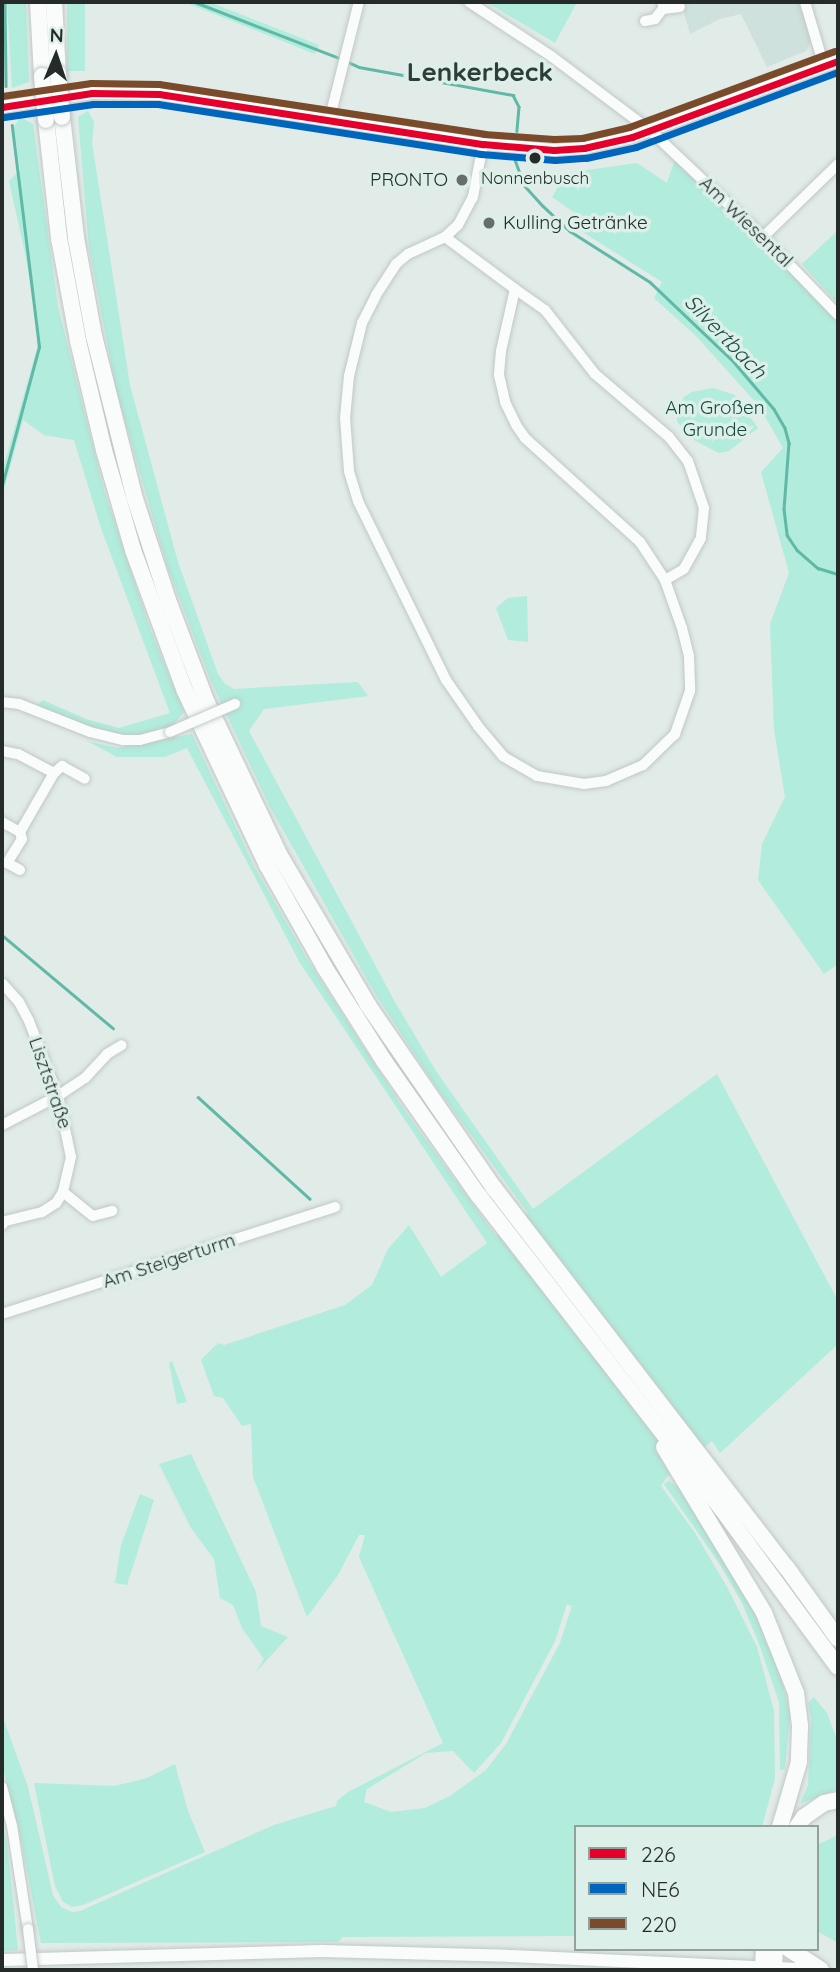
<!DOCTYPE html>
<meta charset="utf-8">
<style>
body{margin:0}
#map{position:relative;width:840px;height:1972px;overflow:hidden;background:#e1ebe8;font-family:Quicksand,sans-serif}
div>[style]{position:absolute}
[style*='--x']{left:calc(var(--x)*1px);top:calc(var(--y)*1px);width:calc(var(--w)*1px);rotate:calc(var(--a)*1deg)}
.built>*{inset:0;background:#cfe1dc}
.green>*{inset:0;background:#b1ecdc;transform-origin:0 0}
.stream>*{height:2.5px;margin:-1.25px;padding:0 1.25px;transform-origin:1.25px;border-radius:1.25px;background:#5fb9a6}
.roads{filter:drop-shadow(0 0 2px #c1c8c6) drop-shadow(0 0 2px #c1c8c6)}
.minor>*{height:10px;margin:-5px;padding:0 5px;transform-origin:5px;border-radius:5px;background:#fafcfc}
.major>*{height:12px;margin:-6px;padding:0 6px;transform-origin:6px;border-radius:6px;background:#fafcfc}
.highway>*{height:16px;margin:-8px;padding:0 8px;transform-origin:8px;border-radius:8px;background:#fafcfc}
.bridges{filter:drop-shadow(0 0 2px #c1c8c6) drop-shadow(0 0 2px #c1c8c6)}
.minor-bridge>*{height:10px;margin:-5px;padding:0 5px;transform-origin:5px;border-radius:5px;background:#fafcfc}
.highway-bridge>*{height:16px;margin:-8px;padding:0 8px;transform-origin:8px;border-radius:8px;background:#fafcfc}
.bus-1>*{height:7px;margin:-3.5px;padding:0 3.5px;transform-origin:3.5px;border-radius:3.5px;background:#e4002b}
.bus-2>*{height:7px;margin:-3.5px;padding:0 3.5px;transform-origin:3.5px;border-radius:3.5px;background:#0065bd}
.bus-3>*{height:7px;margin:-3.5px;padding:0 3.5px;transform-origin:3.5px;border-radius:3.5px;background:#7a4b2a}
.dots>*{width:19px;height:19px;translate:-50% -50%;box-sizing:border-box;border:4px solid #ddefe9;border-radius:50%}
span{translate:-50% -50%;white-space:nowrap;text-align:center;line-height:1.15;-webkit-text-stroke:7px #ddefe9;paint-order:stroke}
.bus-label{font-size:17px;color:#242b29}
.poi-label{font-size:19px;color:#242b29}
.right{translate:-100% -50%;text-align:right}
.left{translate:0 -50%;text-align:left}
.street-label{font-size:19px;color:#242b29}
.park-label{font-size:19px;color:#15473c}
.water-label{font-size:21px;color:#1d4e43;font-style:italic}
.district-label{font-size:26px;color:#2f3d39;font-weight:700}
.frame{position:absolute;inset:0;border:4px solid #242b29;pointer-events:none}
.legend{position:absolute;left:574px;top:1825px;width:245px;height:126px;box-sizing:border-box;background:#ddefe9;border:2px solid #93a19c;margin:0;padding:9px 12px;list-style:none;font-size:21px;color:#242b29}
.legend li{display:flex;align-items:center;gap:14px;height:35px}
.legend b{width:35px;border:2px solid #93a19c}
.north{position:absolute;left:21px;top:21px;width:70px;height:70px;-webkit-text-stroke:5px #ddefe9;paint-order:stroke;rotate:2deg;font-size:19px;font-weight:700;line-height:28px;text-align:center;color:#242b29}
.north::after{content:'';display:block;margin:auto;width:24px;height:32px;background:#242b29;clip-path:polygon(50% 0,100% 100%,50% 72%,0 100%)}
</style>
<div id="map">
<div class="built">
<i style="clip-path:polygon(681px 2px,800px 2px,811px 42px,806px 51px,767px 67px,741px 14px,720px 19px,690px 34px)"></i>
</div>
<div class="green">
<i style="clip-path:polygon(7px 2px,26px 2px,29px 82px,12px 88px)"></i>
<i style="left:67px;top:2px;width:18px;height:69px"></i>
<i style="clip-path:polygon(184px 2px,209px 2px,319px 45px,315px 54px)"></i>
<i style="clip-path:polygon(486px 2px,577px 2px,555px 43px)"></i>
<i style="clip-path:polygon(evenodd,88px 111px,94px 122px,92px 143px,130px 385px,178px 562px,218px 674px,225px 684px,234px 689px,358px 682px,368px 696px,264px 709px,249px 731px,395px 1002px,436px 1071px,533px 1209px,717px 1074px,838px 1301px,836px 1346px,720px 1453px,712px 1441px,667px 1477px,661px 1486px,695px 1533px,727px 1587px,757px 1647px,774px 1711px,775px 1778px,762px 1827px,576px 1827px,576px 1936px,343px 1937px,338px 1942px,41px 1943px,20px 1835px,2px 1765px,2px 1715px,28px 1787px,53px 1895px,61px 1907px,72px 1912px,80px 1911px,274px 1825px,336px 1806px,337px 1801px,348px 1792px,443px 1743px,359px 1557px,365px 1535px,359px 1535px,338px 1575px,307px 1617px,253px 1477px,251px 1424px,242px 1426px,223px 1398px,214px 1396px,201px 1360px,218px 1343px,224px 1345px,345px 1305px,372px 1285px,388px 1249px,409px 1225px,441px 1277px,487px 1243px,300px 963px,187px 748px,165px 757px,117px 757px,87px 741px,117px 748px,192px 734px,254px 866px,307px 959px,405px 1111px,496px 1236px,528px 1213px,434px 1084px,376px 995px,270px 807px,210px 679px,166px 563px,116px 390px,89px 248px,78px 117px,88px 111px,567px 1604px,572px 1606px,560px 1643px,506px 1744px,486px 1770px,450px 1796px,425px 1808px,391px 1812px,364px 1802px,367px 1789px,426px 1753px,453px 1751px,474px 1773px,501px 1743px,555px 1641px,567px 1604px)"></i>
<i style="clip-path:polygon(20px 117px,33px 124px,58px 307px,104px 490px,151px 631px,184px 712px,170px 729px,139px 737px,90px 728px,36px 706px,43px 700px,86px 719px,119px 728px,170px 713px,101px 528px,74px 440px,44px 435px,23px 420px,2px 497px,3px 469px,37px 348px,37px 326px,25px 253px,9px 181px,20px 170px,14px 127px)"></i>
<i style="clip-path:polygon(675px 159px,838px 320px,838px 964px,824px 974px,758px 880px,762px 844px,785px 797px,774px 729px,770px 624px,789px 573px,761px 472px,783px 448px,759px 406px,695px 335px,654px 298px,662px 282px,570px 224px,575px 213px,552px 197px,566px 173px,637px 163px,667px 183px)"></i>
<i style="clip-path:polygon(838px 230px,838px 304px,802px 264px)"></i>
<i style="clip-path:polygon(713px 388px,735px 395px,758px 428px,729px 451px,719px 453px,690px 438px,677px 421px,677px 410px,684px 397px,692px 392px)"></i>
<i style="clip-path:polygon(527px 596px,528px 642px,508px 640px,496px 608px,508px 598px)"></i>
<i style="clip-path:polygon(172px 1361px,187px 1402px,177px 1404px,169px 1363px)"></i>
<i style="clip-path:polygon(191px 1454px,256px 1592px,261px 1626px,288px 1637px,255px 1673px,264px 1659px,242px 1628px,233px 1605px,220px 1598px,214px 1559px,191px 1528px,159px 1464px)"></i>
<i style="clip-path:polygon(669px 1481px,680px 1489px,758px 1613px,780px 1670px,790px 1715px,785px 1769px,780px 1770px,779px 1702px,759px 1644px,742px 1603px,721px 1566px,664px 1484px)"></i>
<i style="clip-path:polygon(140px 1494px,154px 1500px,127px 1585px,115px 1583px,121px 1545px)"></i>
<i style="clip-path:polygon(814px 1697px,827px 1713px,838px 1742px,838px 1789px,800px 1804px,808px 1785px,811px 1719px,808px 1703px)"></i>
<i style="clip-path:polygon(175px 1764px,188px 1811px,205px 1852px,83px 1905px,72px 1907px,63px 1902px,55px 1886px,34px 1783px,115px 1786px,147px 1778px)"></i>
<i style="clip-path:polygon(2px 1825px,7px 1842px,18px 1950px,2px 1951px)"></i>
<i style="clip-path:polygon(838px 1835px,838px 1943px,817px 1931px,817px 1845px)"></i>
</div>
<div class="stream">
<i style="--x:5;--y:2;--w:84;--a:89.3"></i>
<i style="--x:195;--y:2;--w:158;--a:21.2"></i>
<i style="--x:348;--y:62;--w:12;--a:24"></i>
<i style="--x:359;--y:67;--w:157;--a:10.3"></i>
<i style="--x:513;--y:95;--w:13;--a:63"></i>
<i style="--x:519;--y:107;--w:24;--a:95"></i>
<i style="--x:514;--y:157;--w:30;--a:70"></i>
<i style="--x:524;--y:185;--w:28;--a:48"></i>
<i style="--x:543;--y:206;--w:37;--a:43"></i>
<i style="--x:570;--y:231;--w:95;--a:32.5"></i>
<i style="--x:650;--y:282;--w:116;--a:43.6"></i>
<i style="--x:734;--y:362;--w:62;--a:49.6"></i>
<i style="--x:774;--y:409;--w:22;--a:60"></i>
<i style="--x:785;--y:428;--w:16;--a:75"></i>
<i style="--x:789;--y:443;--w:66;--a:94.3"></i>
<i style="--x:784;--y:509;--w:26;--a:83"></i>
<i style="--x:787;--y:535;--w:18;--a:56"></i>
<i style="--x:797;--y:550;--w:28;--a:41"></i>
<i style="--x:818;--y:568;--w:21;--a:17"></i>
<i style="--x:2;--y:485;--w:143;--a:-75"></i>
<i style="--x:39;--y:347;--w:223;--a:-97"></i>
<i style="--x:2;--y:935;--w:145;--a:40"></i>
<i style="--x:198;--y:1097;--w:151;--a:42.3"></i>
</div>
<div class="roads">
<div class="minor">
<i style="--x:469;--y:2;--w:98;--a:33.4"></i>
<i style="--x:551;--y:56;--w:125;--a:36.9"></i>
<i style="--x:651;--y:131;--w:154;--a:43.4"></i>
<i style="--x:763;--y:237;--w:108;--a:46.1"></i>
<i style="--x:805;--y:2;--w:67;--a:73.5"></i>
<i style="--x:663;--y:9;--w:17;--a:-7"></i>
<i style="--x:645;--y:21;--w:10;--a:-11"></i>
<i style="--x:655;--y:19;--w:15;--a:-53"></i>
<i style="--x:664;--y:7;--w:5;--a:-112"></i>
<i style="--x:329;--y:121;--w:123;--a:-75.9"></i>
<i style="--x:445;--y:237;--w:87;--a:36.6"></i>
<i style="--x:515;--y:289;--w:64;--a:102.7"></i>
<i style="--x:501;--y:351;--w:24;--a:95"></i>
<i style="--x:499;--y:375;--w:28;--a:77"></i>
<i style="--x:505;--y:402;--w:25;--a:64"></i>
<i style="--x:516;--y:425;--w:16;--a:55"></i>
<i style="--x:525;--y:438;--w:155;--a:42.1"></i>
<i style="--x:640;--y:542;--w:45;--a:56.7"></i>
<i style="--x:665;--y:580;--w:51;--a:70.5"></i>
<i style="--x:682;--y:628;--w:29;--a:76"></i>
<i style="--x:689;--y:656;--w:35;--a:88"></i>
<i style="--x:690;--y:691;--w:46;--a:109.2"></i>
<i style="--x:675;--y:734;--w:45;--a:135.9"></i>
<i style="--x:643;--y:765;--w:40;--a:156.6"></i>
<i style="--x:606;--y:781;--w:22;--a:172"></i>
<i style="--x:584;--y:784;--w:48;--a:-170.3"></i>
<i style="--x:537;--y:776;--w:39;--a:-150"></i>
<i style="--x:503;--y:756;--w:39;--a:-130"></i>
<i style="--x:478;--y:726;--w:56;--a:-124.8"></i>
<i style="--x:446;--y:680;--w:199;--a:-116.2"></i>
<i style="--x:358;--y:501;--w:31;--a:-107"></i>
<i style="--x:349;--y:471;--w:53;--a:-94.3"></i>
<i style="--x:345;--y:418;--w:42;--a:-84.6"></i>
<i style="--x:349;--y:376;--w:55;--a:-76.2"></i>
<i style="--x:362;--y:323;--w:31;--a:-63"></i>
<i style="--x:376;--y:295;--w:37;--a:-57"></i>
<i style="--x:396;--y:264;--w:16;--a:-40"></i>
<i style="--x:408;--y:254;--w:41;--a:-24.7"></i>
<i style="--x:445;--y:237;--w:18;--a:-43"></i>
<i style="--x:458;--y:225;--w:32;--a:-62"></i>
<i style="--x:473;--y:197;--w:54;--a:-79.3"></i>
<i style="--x:763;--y:237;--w:105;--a:-44.2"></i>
<i style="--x:515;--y:289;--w:37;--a:35"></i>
<i style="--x:545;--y:310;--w:81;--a:52"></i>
<i style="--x:595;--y:374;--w:97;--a:40.4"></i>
<i style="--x:669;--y:437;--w:31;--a:52"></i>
<i style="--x:688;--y:461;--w:50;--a:71.2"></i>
<i style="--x:704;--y:508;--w:30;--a:96"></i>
<i style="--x:701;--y:538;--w:35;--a:119"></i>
<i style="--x:684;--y:569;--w:22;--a:150"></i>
<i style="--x:2;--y:702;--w:17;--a:7"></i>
<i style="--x:19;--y:704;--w:76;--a:21.5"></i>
<i style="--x:90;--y:732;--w:34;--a:14"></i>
<i style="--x:123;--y:740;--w:17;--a:0"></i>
<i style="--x:140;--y:740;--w:31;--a:-15"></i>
<i style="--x:2;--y:751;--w:16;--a:11"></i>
<i style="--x:18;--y:754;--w:41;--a:27.8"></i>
<i style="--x:54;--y:773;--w:68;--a:120"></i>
<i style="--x:20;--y:832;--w:21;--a:-151"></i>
<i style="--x:54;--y:773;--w:11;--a:-41"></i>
<i style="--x:62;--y:766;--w:26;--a:29"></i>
<i style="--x:20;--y:870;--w:15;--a:-152"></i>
<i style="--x:7;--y:863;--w:28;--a:-58"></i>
<i style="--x:22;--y:839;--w:7;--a:-106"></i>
<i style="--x:2;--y:983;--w:25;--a:48"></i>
<i style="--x:19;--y:1002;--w:21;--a:62"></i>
<i style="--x:29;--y:1021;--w:80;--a:68.9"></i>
<i style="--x:58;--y:1096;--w:62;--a:78"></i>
<i style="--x:71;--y:1157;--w:36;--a:103"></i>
<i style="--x:63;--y:1192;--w:13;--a:122"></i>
<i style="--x:56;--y:1203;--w:17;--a:147"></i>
<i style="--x:42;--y:1212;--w:38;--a:166"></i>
<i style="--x:5;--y:1221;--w:5;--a:127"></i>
<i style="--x:2;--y:1125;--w:63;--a:-27.4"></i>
<i style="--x:58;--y:1096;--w:32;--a:-34"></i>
<i style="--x:85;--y:1078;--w:33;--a:-47"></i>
<i style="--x:107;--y:1054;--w:17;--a:-31"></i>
<i style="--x:63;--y:1192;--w:38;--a:39"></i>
<i style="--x:93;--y:1216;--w:20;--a:-15"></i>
<i style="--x:2;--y:1314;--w:350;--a:-17.8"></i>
<i style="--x:2;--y:1787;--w:40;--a:75.6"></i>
<i style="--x:12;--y:1826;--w:104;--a:81.2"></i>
</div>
<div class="major">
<i style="--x:2;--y:107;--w:91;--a:-8.8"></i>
<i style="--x:92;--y:93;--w:67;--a:0.9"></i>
<i style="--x:159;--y:94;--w:328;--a:8.8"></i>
<i style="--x:483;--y:144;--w:71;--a:4.8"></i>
<i style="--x:554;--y:150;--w:30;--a:-4"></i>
<i style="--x:584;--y:148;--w:49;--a:-12.9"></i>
<i style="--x:632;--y:137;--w:220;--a:-20.3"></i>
<i style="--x:2;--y:1960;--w:320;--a:-1.6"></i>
<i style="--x:322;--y:1951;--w:189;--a:1.5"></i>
<i style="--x:511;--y:1956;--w:303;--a:2.6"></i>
</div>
<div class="highway">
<i style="--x:38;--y:2;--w:74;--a:86.9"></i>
<i style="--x:54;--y:2;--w:71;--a:86.8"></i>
<i style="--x:62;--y:117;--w:122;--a:83.4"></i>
<i style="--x:76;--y:238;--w:100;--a:79.6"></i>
<i style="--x:94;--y:336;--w:168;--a:75.9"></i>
<i style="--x:135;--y:499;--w:106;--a:71.9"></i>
<i style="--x:168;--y:600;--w:110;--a:69.3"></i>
<i style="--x:207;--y:703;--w:170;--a:64.5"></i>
<i style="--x:280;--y:856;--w:173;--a:59.4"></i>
<i style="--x:368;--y:1005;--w:222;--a:55.5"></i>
<i style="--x:494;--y:1188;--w:480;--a:52.4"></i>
<i style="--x:787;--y:1568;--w:87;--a:54.3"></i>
<i style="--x:46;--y:120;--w:119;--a:83.7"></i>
<i style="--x:59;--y:238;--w:105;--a:79.5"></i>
<i style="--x:78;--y:341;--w:112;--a:76.6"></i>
<i style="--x:104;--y:450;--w:104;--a:73.8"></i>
<i style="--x:133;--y:550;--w:150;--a:69.8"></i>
<i style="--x:185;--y:691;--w:192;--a:64.8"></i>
<i style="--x:267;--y:865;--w:118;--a:60.6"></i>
<i style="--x:325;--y:968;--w:110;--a:57.6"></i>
<i style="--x:384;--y:1061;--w:165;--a:54.9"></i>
<i style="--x:479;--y:1196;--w:405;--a:52.2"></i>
<i style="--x:727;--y:1516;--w:187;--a:53.7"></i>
<i style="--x:664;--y:1447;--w:194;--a:58.9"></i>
<i style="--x:764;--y:1613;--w:86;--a:68.2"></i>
<i style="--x:796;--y:1693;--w:34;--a:83"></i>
<i style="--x:800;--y:1727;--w:35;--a:92"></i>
<i style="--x:799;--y:1762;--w:68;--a:106.3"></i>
<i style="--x:797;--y:1827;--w:12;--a:-55"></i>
<i style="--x:804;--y:1817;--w:24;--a:-35"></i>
<i style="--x:824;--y:1803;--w:14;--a:-12"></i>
<i style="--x:789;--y:1949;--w:38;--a:33"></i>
<i style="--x:763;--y:1967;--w:18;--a:-87"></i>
<i style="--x:774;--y:1967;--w:18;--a:-87"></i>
</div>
</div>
<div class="bridges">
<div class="minor-bridge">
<i style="--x:170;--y:732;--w:71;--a:-23.3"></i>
<i style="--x:28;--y:1929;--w:41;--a:83"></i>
</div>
<div class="highway-bridge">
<i style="--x:58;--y:73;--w:44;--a:84.8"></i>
<i style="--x:42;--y:76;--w:44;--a:84.8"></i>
</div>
</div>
<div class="bus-1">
<i style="--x:2;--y:107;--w:91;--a:-8.8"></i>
<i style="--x:92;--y:93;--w:67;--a:0.9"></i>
<i style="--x:159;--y:94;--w:328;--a:8.8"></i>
<i style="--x:483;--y:144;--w:71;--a:4.8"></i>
<i style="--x:554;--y:150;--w:30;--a:-4"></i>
<i style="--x:584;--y:148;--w:49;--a:-12.9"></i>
<i style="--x:632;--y:137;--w:220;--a:-20.3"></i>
</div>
<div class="bus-2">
<i style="--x:4;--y:117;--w:90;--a:-8.3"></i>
<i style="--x:93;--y:104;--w:65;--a:0"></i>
<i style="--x:158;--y:104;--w:327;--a:8.8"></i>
<i style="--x:481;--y:154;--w:74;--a:4.6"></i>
<i style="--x:555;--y:160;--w:31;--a:-4"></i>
<i style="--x:586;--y:158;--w:51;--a:-12.4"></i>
<i style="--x:636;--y:147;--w:215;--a:-20.4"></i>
</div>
<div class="bus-3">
<i style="--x:2;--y:96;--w:90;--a:-8.3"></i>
<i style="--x:91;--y:83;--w:68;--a:0.8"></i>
<i style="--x:159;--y:84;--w:329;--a:8.7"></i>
<i style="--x:484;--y:134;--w:70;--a:4.1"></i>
<i style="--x:554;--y:139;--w:28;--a:-2"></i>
<i style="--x:582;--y:138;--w:48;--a:-13.2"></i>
<i style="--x:629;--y:127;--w:219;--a:-20.3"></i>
</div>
<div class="dots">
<i style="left:535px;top:158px;background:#242b29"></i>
<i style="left:462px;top:180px;background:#666e6c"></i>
<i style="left:489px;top:223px;background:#666e6c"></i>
</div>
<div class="bus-label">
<span style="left:535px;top:178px">Nonnenbusch</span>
</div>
<div class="poi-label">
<span class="right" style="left:448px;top:180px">PRONTO</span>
<span class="left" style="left:503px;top:223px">Kulling Getränke</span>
</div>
<div class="street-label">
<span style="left:746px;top:222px;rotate:44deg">Am Wiesental</span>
<span style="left:50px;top:1083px;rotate:71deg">Lisztstraße</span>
<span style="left:169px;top:1261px;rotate:-18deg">Am Steigerturm</span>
</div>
<div class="park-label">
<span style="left:715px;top:419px">Am Großen<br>Grunde</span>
</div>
<div class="water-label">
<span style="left:726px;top:336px;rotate:46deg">Silvertbach</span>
</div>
<div class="district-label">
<span style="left:480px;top:72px">Lenkerbeck</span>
</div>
<div class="frame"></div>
<ul class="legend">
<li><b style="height:9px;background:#e4002b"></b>226</li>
<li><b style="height:9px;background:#0065bd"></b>NE6</li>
<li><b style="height:9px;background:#7a4b2a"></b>220</li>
</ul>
<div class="north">N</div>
</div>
